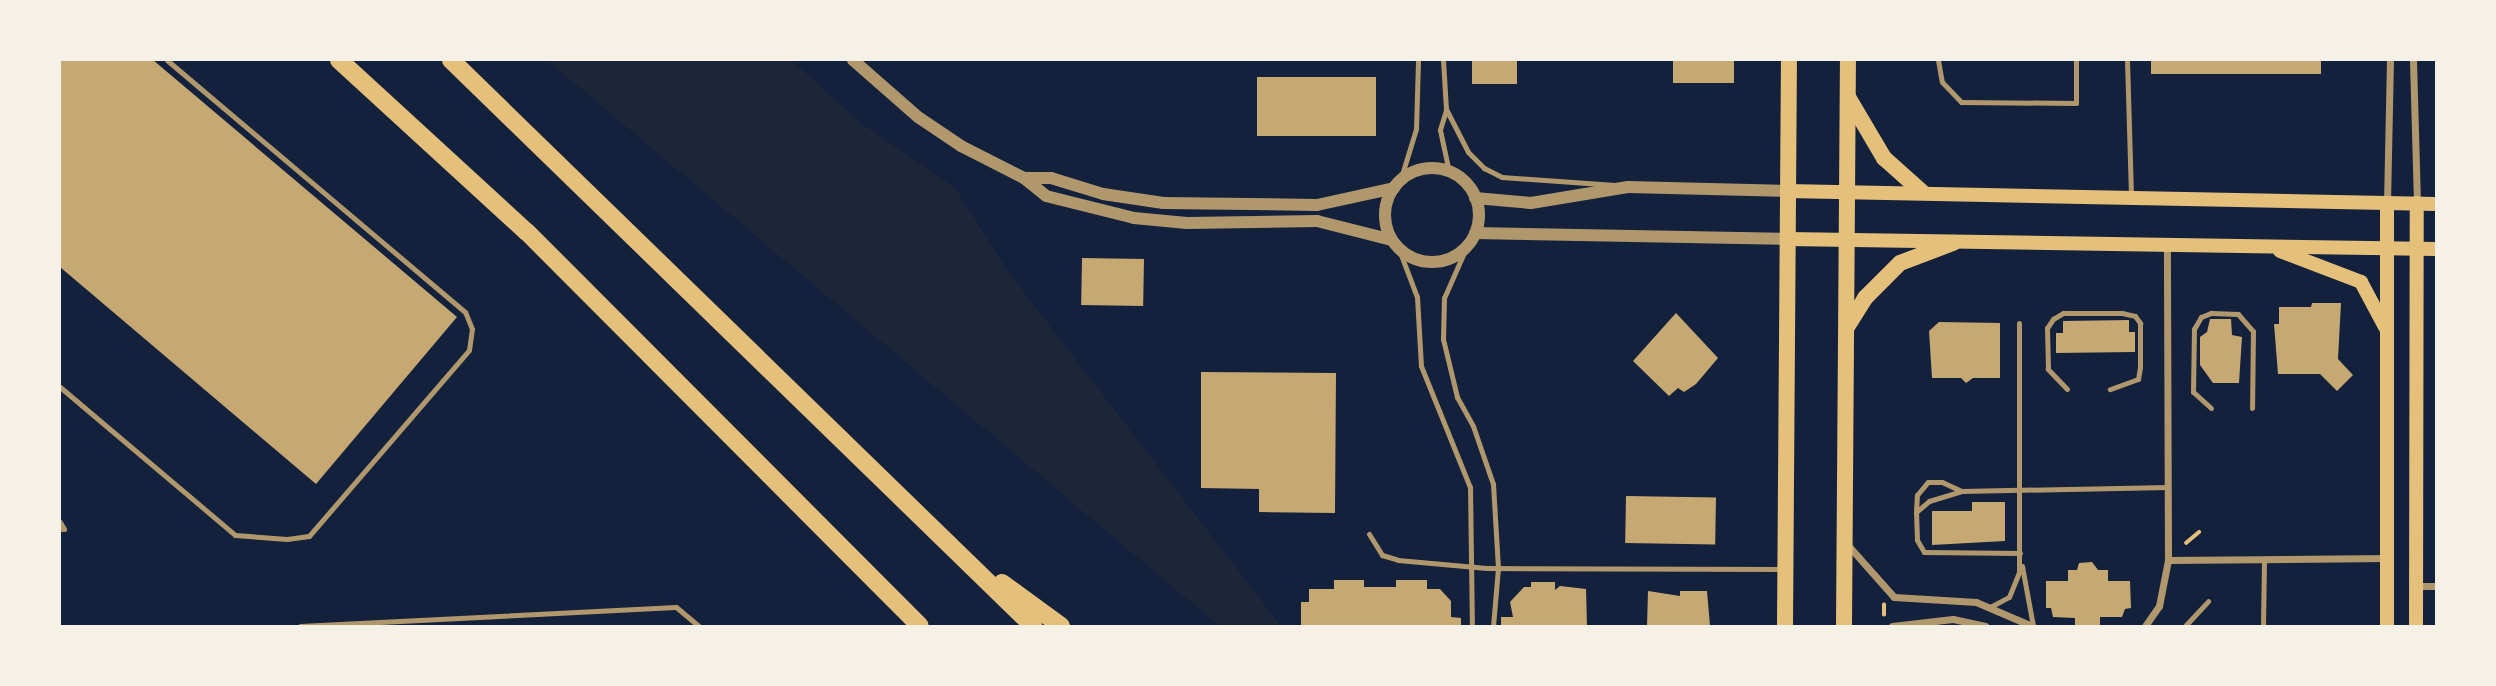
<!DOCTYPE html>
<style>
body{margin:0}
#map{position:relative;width:2496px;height:686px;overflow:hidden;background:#14213d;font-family:Roboto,sans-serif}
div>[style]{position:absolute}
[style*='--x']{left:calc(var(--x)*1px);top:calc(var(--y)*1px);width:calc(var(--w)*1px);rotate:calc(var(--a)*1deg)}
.green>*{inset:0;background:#1d2539}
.building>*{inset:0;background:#c6a872;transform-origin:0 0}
.path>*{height:3.5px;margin:-1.75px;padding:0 1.75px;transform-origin:1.75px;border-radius:1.75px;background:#e5c07b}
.service>*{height:5px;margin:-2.5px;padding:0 2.5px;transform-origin:2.5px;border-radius:2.5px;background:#b1986c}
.minor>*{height:7px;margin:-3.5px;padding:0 3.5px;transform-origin:3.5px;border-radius:3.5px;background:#b1986c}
.tertiary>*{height:12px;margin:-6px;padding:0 6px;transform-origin:6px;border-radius:6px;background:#b1986c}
.tertiary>.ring{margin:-6px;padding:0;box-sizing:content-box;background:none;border:12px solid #b1986c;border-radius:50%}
.secondary>*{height:14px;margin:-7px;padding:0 7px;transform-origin:7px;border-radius:7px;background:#e5c07b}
.primary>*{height:16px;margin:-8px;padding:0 8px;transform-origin:8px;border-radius:8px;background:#e5c07b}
.motorway>*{height:18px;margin:-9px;padding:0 9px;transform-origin:9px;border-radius:9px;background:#e5c07b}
span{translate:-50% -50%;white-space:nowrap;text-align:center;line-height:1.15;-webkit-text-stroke:5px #f6f1e7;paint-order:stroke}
.frame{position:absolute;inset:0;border:61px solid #f6f1e7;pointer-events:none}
</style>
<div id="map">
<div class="green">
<i style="clip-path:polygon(547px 60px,791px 60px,862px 124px,955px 188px,1010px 274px,1281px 626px,1219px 626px)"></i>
</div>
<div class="building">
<i style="clip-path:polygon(60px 60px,153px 60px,457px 317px,316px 484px,60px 267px)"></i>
<i style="left:1472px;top:60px;width:45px;height:24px"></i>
<i style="left:1673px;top:60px;width:61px;height:23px"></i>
<i style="left:2151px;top:60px;width:170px;height:14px"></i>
<i style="left:1257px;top:77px;width:119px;height:59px"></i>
<i style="left:1082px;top:258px;width:62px;height:47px;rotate:1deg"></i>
<i style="clip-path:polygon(2312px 303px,2341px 303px,2338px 359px,2353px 375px,2337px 391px,2320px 374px,2278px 374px,2274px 324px,2279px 324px,2279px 307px,2311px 307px)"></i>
<i style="clip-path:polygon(1676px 313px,1718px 358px,1696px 384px,1684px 392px,1678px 388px,1669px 396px,1633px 361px)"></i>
<i style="clip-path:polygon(2210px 319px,2231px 319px,2232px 335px,2242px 337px,2239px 383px,2213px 383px,2200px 365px,2200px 337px,2207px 332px)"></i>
<i style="clip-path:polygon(2129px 320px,2129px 332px,2135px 332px,2135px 352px,2056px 353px,2056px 333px,2063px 333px,2063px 321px)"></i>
<i style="clip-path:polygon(1939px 322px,2000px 323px,2000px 378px,1973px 378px,1966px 383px,1961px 378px,1932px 378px,1929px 331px)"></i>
<i style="clip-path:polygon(1201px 372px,1336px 373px,1335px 513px,1259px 512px,1259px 489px,1201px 488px)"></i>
<i style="left:1626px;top:496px;width:90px;height:47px;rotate:1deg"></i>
<i style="clip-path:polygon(1972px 502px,2005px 502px,2005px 541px,1932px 545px,1932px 511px,1972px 511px)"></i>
<i style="clip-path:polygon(2079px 563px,2092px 562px,2098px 570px,2108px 570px,2108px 581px,2130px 581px,2131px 608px,2125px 609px,2122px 617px,2100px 617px,2100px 626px,2075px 626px,2075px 618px,2053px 617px,2051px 608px,2046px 608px,2046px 581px,2068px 581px,2068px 570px,2077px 570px)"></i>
<i style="clip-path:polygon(1334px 580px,1364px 580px,1364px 587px,1396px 587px,1396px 580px,1427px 580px,1427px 589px,1440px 589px,1451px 601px,1451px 617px,1461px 618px,1461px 626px,1301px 626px,1301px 602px,1309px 602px,1309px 589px,1334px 589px)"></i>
<i style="clip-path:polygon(1531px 582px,1555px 582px,1555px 590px,1560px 586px,1586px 589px,1587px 626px,1501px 626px,1501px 617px,1513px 617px,1510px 602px,1524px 587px,1531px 587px)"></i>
<i style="clip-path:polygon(1648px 591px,1680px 596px,1680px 591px,1707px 591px,1710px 626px,1647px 626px)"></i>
</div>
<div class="path">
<i style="--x:2186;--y:543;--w:17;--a:-40"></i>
<i style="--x:1884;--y:615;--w:10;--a:-90"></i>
</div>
<div class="service">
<i style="--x:1443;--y:60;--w:49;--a:86.5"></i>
<i style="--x:1446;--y:109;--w:48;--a:62.9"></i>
<i style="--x:1468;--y:152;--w:23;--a:45"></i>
<i style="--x:1484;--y:168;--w:20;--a:27"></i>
<i style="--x:1502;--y:177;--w:113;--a:4"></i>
<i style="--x:1938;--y:60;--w:22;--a:80"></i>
<i style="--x:1942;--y:82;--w:28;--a:46"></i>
<i style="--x:1961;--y:102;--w:115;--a:0.5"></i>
<i style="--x:2076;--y:103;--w:43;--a:-90"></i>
<i style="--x:2127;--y:60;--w:136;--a:88.3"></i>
<i style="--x:1446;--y:110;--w:21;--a:107"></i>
<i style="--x:1440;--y:130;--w:43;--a:77.9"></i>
<i style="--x:1400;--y:181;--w:54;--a:-72.9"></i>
<i style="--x:1416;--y:129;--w:69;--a:-88.3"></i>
<i style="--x:1398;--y:247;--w:53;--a:69.2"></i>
<i style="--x:1417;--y:297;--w:69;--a:86.7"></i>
<i style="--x:1421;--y:366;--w:131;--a:68"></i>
<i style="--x:1470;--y:487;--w:139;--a:89.2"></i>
<i style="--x:1466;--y:248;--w:55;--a:113.7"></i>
<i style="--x:1444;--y:298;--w:41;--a:91.4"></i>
<i style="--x:1443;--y:339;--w:60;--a:76.4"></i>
<i style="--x:1457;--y:397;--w:33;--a:61"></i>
<i style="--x:1473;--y:426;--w:61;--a:71"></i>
<i style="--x:1493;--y:484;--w:84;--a:86.6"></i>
<i style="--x:1498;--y:568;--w:58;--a:94.9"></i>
<i style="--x:60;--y:387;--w:229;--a:40.2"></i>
<i style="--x:235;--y:535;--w:52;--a:4.4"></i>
<i style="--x:287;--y:539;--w:22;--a:-8"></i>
<i style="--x:309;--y:536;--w:245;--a:-49.3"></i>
<i style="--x:469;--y:350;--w:21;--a:-82"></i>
<i style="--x:472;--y:329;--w:18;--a:-112"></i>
<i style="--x:465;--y:312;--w:390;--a:-139.8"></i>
<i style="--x:2067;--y:389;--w:28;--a:-134"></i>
<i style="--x:2048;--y:369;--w:41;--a:-91.4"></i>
<i style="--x:2047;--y:328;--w:11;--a:-56"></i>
<i style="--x:2053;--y:319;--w:12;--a:-31"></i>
<i style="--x:2063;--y:313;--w:59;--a:0"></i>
<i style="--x:2122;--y:313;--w:13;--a:13"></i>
<i style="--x:2135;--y:316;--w:9;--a:54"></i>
<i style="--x:2140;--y:323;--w:44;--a:90"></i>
<i style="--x:2140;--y:367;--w:12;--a:99"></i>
<i style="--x:2138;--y:379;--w:30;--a:160"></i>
<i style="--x:2211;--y:408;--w:24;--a:-138"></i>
<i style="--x:2193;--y:392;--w:63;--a:-89.1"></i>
<i style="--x:2194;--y:329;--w:14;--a:-60"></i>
<i style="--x:2201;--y:317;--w:11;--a:-22"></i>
<i style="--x:2211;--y:313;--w:27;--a:2"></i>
<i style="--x:2238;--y:314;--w:23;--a:49"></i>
<i style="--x:2253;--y:331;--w:77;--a:90.7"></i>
<i style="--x:1916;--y:512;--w:17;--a:-87"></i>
<i style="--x:1917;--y:495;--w:17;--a:-50"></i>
<i style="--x:1928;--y:482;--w:14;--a:0"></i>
<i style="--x:1942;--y:482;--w:21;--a:25"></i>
<i style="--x:60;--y:522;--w:8;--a:60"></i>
<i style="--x:64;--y:529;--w:4;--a:180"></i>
<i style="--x:1369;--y:534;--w:25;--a:58"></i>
<i style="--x:1382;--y:555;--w:17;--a:17"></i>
<i style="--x:1398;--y:560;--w:89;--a:5.1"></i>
<i style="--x:1487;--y:568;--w:296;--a:0.2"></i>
<i style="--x:2020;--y:553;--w:96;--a:-179.4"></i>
<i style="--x:1924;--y:552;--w:14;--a:-120"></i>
<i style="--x:1917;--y:540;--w:28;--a:-92"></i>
<i style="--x:1916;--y:512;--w:17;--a:-40"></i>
<i style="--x:1929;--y:501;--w:34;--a:-17"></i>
<i style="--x:1961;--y:491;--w:207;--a:-1.1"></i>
<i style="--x:2022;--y:566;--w:61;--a:79.6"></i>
<i style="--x:1990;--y:607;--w:21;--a:-28"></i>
<i style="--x:2009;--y:597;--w:27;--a:-68"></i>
<i style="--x:2019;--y:572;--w:249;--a:-90"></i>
<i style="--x:300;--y:626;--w:376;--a:-2.9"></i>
<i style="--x:676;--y:607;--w:30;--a:40"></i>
<i style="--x:2185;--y:626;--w:34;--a:-47"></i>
<i style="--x:2263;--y:626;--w:67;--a:-89.1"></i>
</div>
<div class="minor">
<i style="--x:2413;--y:60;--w:143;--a:88.4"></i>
<i style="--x:2387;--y:203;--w:143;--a:-88.8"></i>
<i style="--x:1846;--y:543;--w:72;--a:48.4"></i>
<i style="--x:1894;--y:597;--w:82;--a:3.5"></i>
<i style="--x:1976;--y:602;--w:61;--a:23.2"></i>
<i style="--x:2168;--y:560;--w:219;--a:-0.5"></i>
<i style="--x:2416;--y:586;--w:20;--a:0"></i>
<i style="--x:1892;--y:626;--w:61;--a:-6.5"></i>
<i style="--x:1953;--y:619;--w:33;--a:12"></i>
<i style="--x:2145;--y:626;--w:24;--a:-55"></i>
<i style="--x:2159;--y:606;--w:47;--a:-78.9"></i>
<i style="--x:2168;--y:560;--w:313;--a:-90.2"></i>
</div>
<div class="tertiary">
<i style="--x:853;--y:60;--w:86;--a:41.2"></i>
<i style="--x:918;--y:117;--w:52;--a:34"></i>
<i style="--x:961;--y:146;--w:71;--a:26.9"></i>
<i style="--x:1024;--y:178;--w:28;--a:39"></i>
<i style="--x:1046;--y:196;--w:91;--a:14"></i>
<i style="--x:1134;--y:218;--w:53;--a:5.4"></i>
<i style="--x:1187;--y:223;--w:130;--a:-0.9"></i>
<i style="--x:1317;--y:221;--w:77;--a:14.2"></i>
<i class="ring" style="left:1385px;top:168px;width:82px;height:82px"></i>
<i style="--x:1024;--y:178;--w:27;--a:0"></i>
<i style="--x:1051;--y:178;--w:54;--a:17.1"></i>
<i style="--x:1103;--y:194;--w:61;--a:8.5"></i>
<i style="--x:1163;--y:203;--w:154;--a:0.7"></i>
<i style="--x:1317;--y:205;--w:79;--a:-12.4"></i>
<i style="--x:1475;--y:198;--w:56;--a:5.1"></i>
<i style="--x:1531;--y:203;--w:98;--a:-9.4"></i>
<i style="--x:1628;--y:187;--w:159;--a:1.4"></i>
<i style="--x:1475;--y:233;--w:312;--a:1.1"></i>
</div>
<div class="secondary">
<i style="--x:1787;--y:191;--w:649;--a:1.15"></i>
<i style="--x:2387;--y:203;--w:423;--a:90"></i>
<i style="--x:1787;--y:239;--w:649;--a:0.88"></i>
<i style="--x:2280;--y:251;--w:87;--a:20.9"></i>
<i style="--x:2361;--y:282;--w:51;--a:61.9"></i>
<i style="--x:2416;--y:626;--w:423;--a:-89.9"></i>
</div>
<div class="primary">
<i style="--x:1848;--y:97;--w:71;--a:59.5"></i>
<i style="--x:1884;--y:158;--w:51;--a:41.8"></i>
<i style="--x:1847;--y:327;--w:34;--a:-58"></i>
<i style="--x:1865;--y:298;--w:49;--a:-45"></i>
<i style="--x:1900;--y:263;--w:57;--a:-20.7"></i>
<i style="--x:1785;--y:626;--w:566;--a:-89.6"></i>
<i style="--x:1844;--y:626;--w:566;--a:-89.6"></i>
</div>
<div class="motorway">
<i style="--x:339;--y:60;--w:255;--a:42.5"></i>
<i style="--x:527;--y:232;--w:556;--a:45.07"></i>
<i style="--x:451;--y:60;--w:812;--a:44.2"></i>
<i style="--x:1002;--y:583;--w:73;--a:36.1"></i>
</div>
<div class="frame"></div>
</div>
